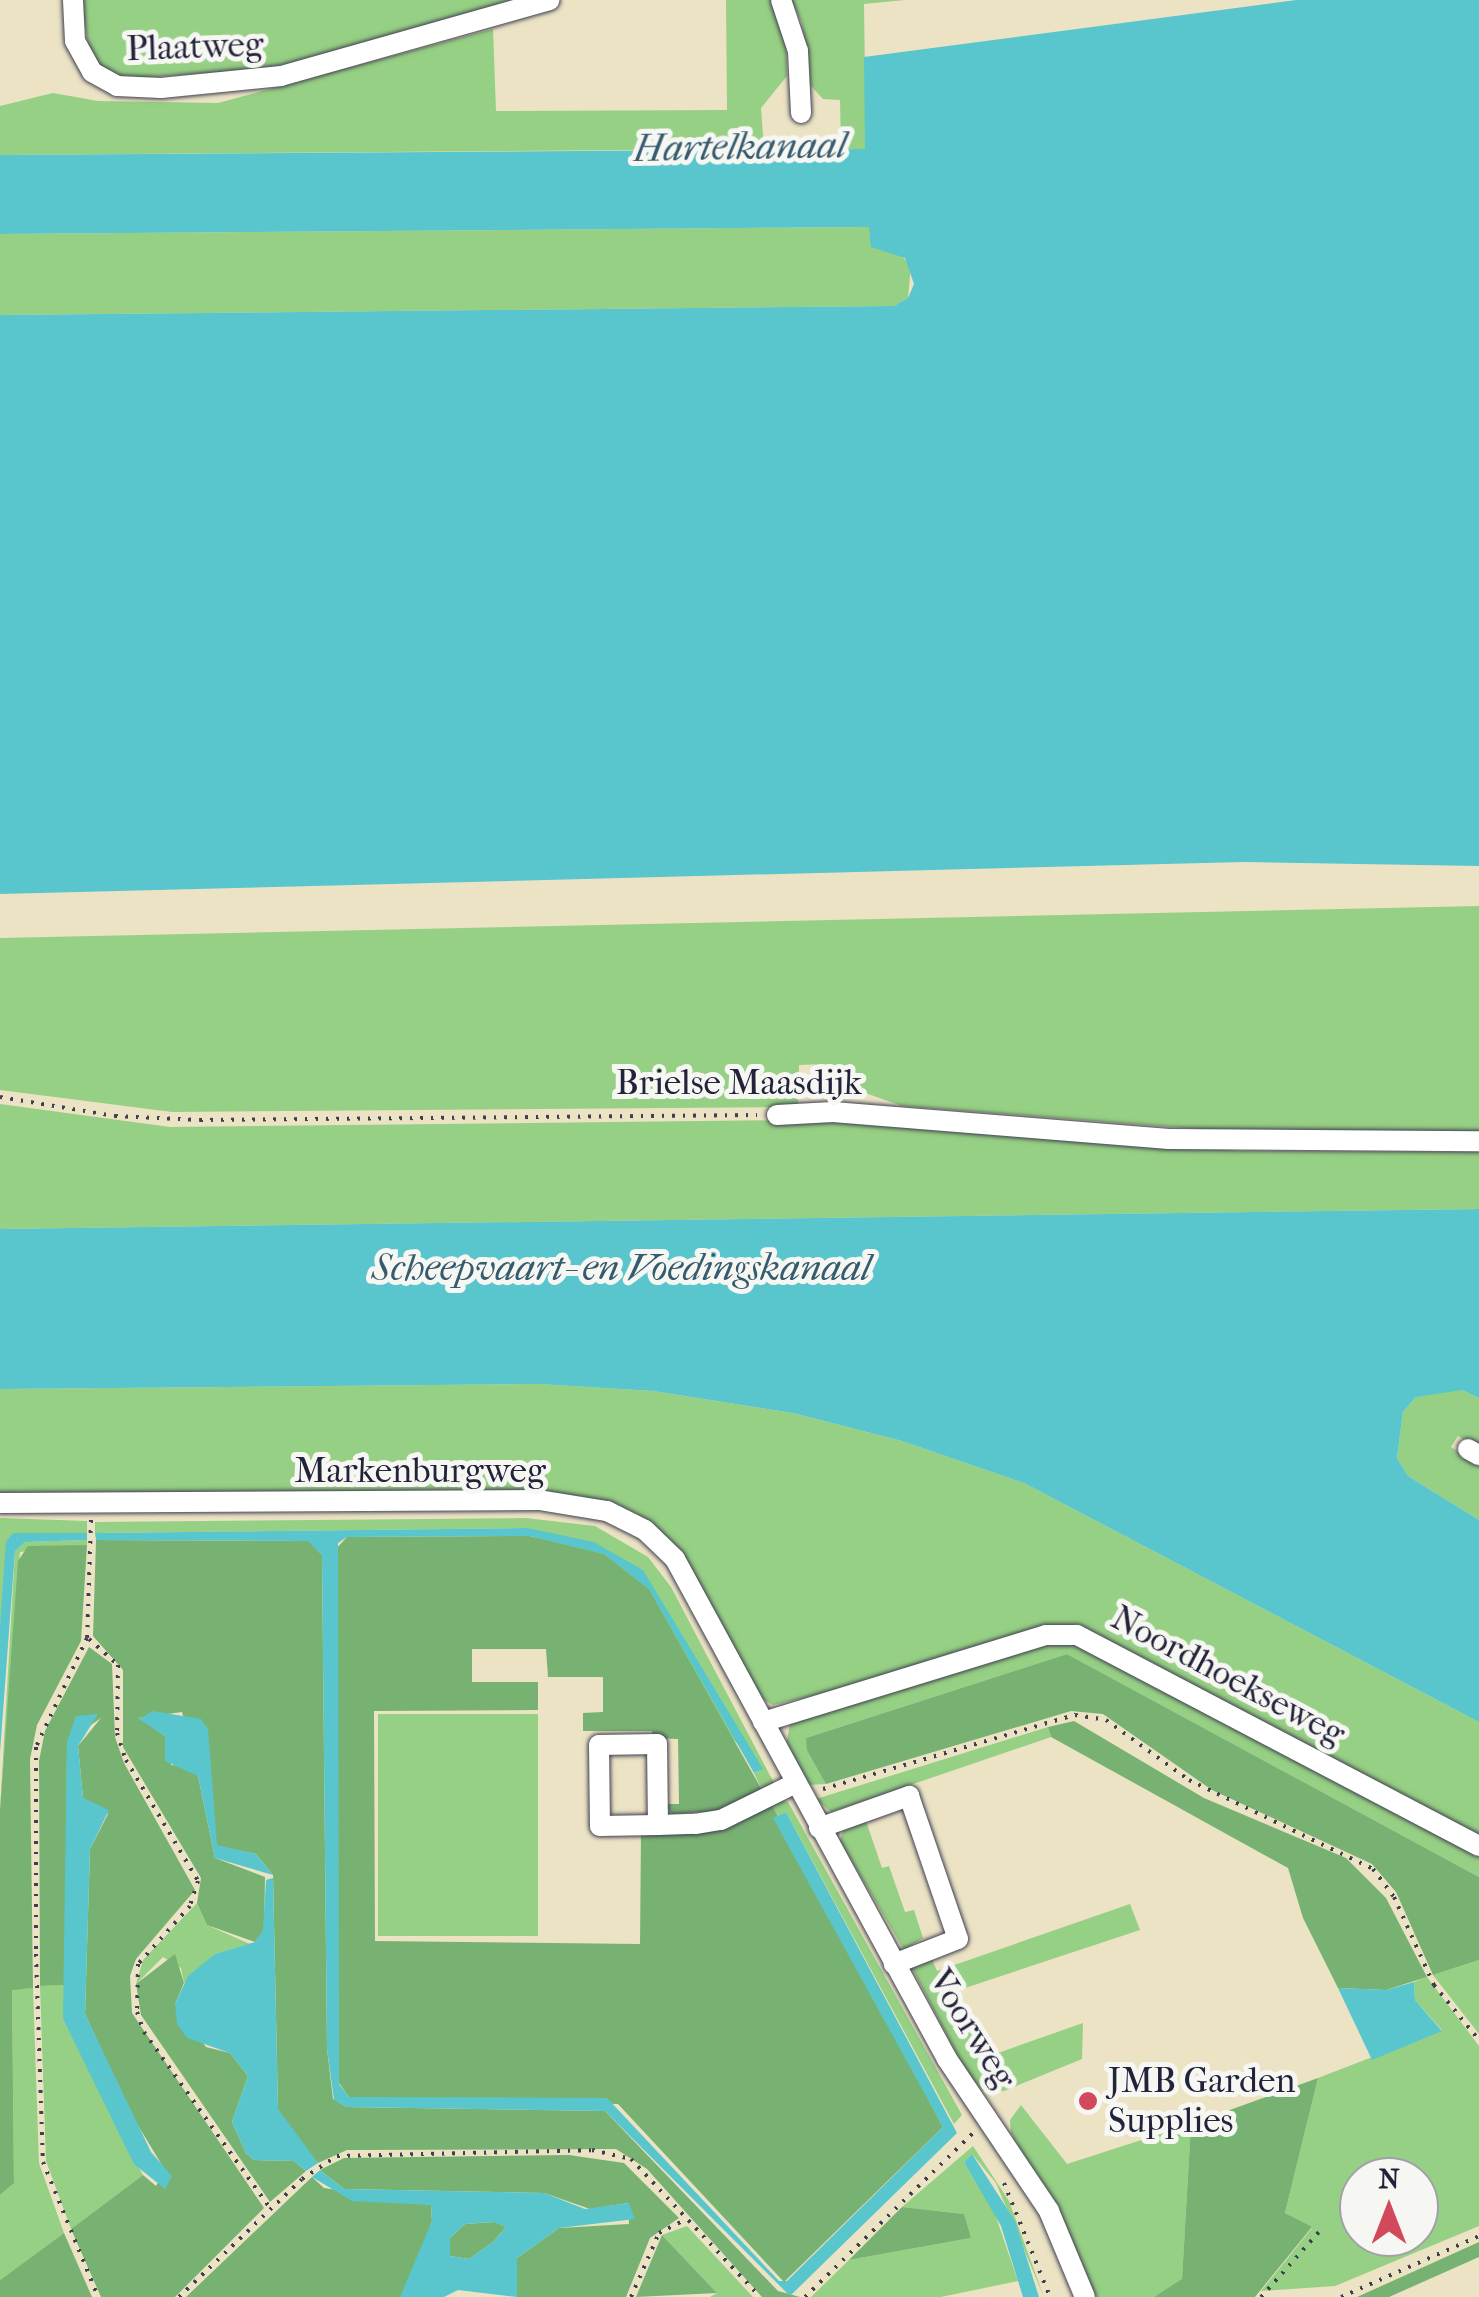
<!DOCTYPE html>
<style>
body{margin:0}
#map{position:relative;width:1479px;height:2297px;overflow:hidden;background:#ebe3c4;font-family:"IM FELL French Canon",serif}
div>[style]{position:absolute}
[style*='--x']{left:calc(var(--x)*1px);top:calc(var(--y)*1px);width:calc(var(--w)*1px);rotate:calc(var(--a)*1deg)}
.green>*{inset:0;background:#96d084;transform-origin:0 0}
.forest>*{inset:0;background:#78b272}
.water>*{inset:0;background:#58c6cc}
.path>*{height:4px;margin-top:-2px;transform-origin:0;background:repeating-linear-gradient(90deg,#403f50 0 2.5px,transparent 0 10.5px)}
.roads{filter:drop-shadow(0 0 2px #403f50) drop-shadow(0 0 2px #403f50)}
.minor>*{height:20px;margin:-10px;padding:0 10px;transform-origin:10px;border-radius:10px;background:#fff}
.dots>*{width:28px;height:28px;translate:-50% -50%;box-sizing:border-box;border:5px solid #f6f6f2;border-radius:50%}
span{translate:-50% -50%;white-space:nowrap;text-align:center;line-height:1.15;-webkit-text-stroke:10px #f6f6f2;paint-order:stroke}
.street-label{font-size:35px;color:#22223b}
.poi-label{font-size:35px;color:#22223b}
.left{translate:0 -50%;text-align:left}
.water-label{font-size:38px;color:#355b6e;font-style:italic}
.north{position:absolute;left:1339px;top:2157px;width:100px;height:100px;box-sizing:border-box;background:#f6f6f2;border:2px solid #a1a1a9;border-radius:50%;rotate:0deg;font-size:28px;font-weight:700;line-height:40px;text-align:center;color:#22223b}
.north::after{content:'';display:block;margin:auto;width:35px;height:45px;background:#d1495b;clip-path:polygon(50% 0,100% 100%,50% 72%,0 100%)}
</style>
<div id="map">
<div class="green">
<i style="clip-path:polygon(81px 0,517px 0,279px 68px,123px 79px,102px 68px,89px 50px)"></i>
<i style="clip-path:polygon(726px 0,773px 0,786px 41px,787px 76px,761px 108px,764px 149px,0 155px,0 106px,53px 93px,98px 101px,218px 103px,493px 29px,496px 111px,727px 110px)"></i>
<i style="clip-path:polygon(791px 0,905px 0,864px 4px,866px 149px,841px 149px,840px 100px,823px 99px,810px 85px,802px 23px)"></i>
<i style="clip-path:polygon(870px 227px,911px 265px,908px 298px,894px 306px,0 315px,0 234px)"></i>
<i style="clip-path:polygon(1479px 906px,1479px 1133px,1249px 1133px,902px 1106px,857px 1090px,841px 1077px,839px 1066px,828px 1064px,799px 1065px,798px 1107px,172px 1112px,0 1090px,0 938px)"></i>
<i style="clip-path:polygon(0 1104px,170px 1127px,796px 1120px,1242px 1151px,1479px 1152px,1479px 1209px,0 1229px)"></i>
<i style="clip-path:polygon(539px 1384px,653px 1391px,793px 1413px,902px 1441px,1024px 1483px,1479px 1722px,1479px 1841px,1090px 1631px,773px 1705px,760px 1698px,699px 1592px,614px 1507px,0 1494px,0 1389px)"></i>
<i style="clip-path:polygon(1436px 1389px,1462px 1390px,1479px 1398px,1479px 1448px,1458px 1436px,1451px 1447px,1479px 1465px,1479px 1520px,1408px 1476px,1397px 1458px,1403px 1412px,1416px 1397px)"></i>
<i style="clip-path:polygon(0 1518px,87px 1521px,87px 1533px,13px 1533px,0 1625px)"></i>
<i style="clip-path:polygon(526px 1518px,595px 1526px,648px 1557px,671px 1587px,774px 1783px,762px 1790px,754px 1773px,762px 1769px,527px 1528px,95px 1533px,95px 1522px)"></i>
<i style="clip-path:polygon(87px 1540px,87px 1545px,20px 1552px,0 1810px,15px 1551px,25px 1542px)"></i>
<i style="clip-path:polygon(1056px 1639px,1085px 1643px,1479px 1854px,1479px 1877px,1067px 1654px,806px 1738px,826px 1784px,807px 1785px,786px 1745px,790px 1724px)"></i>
<i style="left:538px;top:1714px;width:222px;height:160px;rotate:90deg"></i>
<i style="clip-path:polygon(1048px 1727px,1051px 1737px,831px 1812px,816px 1799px)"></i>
<i style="clip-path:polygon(776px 1799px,788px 1802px,962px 2115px,954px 2124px,786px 1812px,777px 1816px,770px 1802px)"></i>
<i style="clip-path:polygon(866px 1821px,882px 1868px,889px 1866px,905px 1912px,914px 1910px,923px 1938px,904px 1950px,840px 1841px,844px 1827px)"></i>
<i style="clip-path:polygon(197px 1903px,207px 1925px,250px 1944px,215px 1954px,184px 1983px,181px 1968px,163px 1957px,136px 1984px,143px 1960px)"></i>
<i style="clip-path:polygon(1130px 1904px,1140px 1930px,956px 1991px,995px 2054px,1083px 2023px,1082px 2059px,1004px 2091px,983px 2091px,965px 2070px,912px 1968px,931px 1957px,937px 1971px)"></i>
<i style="clip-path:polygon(1479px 1960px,1479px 2034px,1433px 1975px)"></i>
<i style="clip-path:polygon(evenodd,1427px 1977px,1479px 2046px,1479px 2226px,1335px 2286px,1261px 2291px,1312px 2228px,1285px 2213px,1318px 2078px,1442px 2030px,1415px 2000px,1414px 1982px,1427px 1977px,1359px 2177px,1419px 2177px,1419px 2237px,1359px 2237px,1359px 2177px)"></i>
<i style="clip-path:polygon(66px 1985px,63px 2019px,143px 2175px,71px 2229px,46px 2161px,40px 1986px)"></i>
<i style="clip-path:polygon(33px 1988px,39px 2163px,64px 2233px,0 2280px,0 2195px,14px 2183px,12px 1989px)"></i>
<i style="clip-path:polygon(1021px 2105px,1067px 2164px,1191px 2124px,1182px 2280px,1154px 2297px,1094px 2297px,1071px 2238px,1011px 2133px,1010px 2120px)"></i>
<i style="clip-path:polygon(973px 2146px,1009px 2201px,1044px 2297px,996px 2183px,972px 2154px,964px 2162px,995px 2214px,1018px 2281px,941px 2297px,811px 2297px,849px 2260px,971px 2238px,963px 2214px,902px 2207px)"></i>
<i style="clip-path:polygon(687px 2226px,753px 2297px,710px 2297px,717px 2293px,662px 2235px)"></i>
</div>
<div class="forest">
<i style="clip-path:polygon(530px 1536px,604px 1554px,649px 1589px,762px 1790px,718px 1811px,672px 1814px,663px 1804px,679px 1804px,678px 1739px,653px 1738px,652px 1731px,583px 1731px,583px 1713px,603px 1712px,603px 1677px,548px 1677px,546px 1649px,472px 1649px,472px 1682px,538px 1682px,538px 1710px,374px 1711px,375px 1941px,640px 1944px,641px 1831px,770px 1802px,943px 2127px,784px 2282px,618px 2104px,349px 2097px,339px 2083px,334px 1551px,347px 1537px)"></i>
<i style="clip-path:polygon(96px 1540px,309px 1541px,322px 1555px,327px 2049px,333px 2099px,347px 2107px,605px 2111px,778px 2291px,800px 2297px,762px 2297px,647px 2169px,616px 2149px,347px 2150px,318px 2163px,310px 2155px,278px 2110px,273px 1875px,256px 1854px,217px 1846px,182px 1712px,139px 1718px,165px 1736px,171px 1765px,186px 1766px,198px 1776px,215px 1858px,265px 1877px,264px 1930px,255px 1942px,207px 1925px,197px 1903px,201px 1878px,123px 1747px,123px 1670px,93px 1636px)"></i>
<i style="clip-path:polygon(87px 1545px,81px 1641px,37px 1725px,30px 1759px,33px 1988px,12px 1990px,14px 2183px,0 2195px,0 1810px,18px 1561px,28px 1546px)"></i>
<i style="clip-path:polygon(89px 1647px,112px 1664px,115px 1737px,124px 1763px,195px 1890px,136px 1959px,130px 1976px,132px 2013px,264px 2208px,175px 2297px,101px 2297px,71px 2229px,143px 2175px,156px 2186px,165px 2170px,131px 2114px,85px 2014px,90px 1849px,108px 1814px,83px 1798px,78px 1746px,101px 1718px,67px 1742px,66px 1985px,40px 1986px,39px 1761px,45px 1731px)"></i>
<i style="clip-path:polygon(1067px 1654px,1479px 1877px,1479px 1960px,1433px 1975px,1396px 1892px,1372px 1864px,1212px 1790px,1103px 1714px,1071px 1711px,826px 1784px,807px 1750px,806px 1738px)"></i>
<i style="clip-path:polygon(1074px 1721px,1204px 1798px,1346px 1858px,1386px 1898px,1427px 1977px,1386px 1990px,1338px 1988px,1303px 1918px,1288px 1868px,1051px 1737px,1048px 1727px)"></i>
<i style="clip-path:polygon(175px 1954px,184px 1983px,175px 2004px,206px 2047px,230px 2053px,248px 2076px,232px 2122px,246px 2153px,254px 2160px,294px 2161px,306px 2171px,270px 2202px,141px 2015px,136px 1984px)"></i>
<i style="clip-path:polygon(1318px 2078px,1285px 2213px,1312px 2227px,1255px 2297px,1154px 2297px,1182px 2279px,1191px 2124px)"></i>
<i style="clip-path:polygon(569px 2155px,624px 2163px,679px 2218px,650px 2238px,626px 2297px,517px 2297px,512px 2279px,517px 2258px,559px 2228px,629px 2224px,628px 2203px,590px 2209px,544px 2193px,344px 2189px,320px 2170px,344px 2158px)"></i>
<i style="clip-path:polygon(312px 2177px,324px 2188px,431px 2205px,432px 2221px,406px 2291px,400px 2297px,186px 2297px)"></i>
<i style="clip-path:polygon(902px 2207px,964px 2214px,971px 2238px,849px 2260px)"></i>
<i style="clip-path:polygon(495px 2222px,506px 2227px,493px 2242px,469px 2259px,450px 2256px,450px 2238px,465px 2224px)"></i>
<i style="clip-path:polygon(64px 2233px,92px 2297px,0 2297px,0 2280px)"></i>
<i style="clip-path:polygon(662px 2235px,717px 2293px,636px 2297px)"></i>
<i style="clip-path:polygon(1479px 2242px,1479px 2257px,1389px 2297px,1357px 2297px)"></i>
</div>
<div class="water">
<i style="clip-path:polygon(1296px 0,1479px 0,1479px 866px,1244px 862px,0 894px,0 315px,894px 306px,908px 298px,914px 284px,905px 258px,871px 247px,869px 227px,0 234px,0 155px,865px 149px,864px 57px)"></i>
<i style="clip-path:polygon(1479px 1209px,1479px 1398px,1462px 1390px,1416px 1397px,1403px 1412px,1397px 1458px,1408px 1476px,1479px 1520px,1479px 1722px,1024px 1483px,902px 1441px,793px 1413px,653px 1391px,539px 1384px,0 1389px,0 1229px)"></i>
<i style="clip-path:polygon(527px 1528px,594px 1542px,643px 1570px,763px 1769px,754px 1773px,649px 1589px,604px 1554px,530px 1536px,347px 1537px,338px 1543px,339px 2084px,349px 2097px,607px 2098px,779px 2281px,787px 2281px,943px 2127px,773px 1818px,786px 1812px,957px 2133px,790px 2296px,605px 2111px,347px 2107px,334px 2100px,327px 2049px,322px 1555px,308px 1541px,96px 1540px,95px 1533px)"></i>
<i style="clip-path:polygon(13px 1533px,87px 1533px,87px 1540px,25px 1542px,15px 1551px,0 1752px,0 1625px,6px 1542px)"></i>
<i style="clip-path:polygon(153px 1711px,201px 1719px,208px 1729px,217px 1845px,256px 1854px,273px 1875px,215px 1858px,198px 1776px,165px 1761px,165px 1736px,139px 1719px)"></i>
<i style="clip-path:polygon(98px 1714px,78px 1746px,83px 1798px,109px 1810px,90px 1849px,85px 2014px,151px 2152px,172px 2176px,165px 2189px,134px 2164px,63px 2019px,67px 1742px,76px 1716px)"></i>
<i style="clip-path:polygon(273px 1878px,278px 2109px,318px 2163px,306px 2171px,294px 2161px,254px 2160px,246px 2153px,232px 2122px,248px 2076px,230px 2053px,187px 2038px,177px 2024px,175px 2004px,188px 1976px,215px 1954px,255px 1942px,263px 1930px,266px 1880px)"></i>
<i style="clip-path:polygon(1414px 1982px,1415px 2000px,1442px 2031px,1372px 2060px,1338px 1988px,1386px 1990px)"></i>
<i style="clip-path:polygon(972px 2154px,1015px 2221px,1039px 2297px,1023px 2297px,1001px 2226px,964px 2162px)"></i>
<i style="clip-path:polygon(evenodd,320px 2170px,344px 2189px,544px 2193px,585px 2209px,629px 2203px,635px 2219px,559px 2228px,517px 2258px,517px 2297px,458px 2290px,444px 2297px,400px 2297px,432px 2221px,431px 2205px,352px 2201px,312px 2177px,320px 2170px,494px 2222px,506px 2227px,493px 2242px,469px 2259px,450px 2256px,450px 2238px,465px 2224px,494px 2222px)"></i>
</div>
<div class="path">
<i style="--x:0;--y:1097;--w:117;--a:9.4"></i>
<i style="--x:115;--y:1116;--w:85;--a:2.7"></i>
<i style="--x:200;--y:1120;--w:557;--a:-0.51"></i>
<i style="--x:91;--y:1520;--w:118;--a:91.9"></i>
<i style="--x:87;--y:1638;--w:120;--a:115.1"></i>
<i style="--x:36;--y:1747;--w:207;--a:90"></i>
<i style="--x:36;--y:1954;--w:208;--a:88.1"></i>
<i style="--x:43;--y:2162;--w:146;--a:67.8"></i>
<i style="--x:89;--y:1639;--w:39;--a:42"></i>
<i style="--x:118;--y:1665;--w:68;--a:90.8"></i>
<i style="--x:117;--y:1733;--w:28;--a:72"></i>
<i style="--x:126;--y:1760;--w:141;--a:59.2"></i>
<i style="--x:198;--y:1881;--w:26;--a:108"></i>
<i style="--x:190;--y:1906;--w:78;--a:131.9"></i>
<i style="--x:138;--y:1964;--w:48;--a:91.2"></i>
<i style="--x:137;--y:2012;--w:21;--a:71"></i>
<i style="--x:144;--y:2032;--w:216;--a:54.4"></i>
<i style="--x:823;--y:1789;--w:263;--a:-16.4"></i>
<i style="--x:1075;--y:1715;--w:31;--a:9"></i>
<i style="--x:1106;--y:1720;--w:102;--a:35.9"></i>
<i style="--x:1189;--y:1780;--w:204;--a:25.8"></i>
<i style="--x:1373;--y:1869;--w:35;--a:53"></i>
<i style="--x:1394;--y:1897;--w:97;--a:65.6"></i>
<i style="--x:1434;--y:1985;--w:71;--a:50.7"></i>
<i style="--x:1004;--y:2183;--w:123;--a:68"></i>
<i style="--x:179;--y:2297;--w:170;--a:-43.8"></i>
<i style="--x:302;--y:2179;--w:42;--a:-33.3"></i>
<i style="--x:337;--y:2156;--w:255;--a:-1.3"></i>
<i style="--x:592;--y:2150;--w:40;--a:13"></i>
<i style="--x:631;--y:2159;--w:189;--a:46.9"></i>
<i style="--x:631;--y:2297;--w:70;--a:-66.4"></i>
<i style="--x:659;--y:2233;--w:31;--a:-27"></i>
<i style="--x:805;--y:2297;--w:235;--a:-44.3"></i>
<i style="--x:1261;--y:2297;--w:87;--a:-48.3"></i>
<i style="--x:1341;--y:2297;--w:151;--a:-23.8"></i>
</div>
<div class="roads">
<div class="minor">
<i style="--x:73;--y:0;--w:41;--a:87.2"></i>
<i style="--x:75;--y:41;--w:35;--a:61"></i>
<i style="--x:92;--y:72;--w:29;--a:29"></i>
<i style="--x:117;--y:86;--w:44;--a:2.6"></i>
<i style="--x:161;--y:88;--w:121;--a:-5.7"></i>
<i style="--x:281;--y:76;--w:279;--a:-15.8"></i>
<i style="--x:781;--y:0;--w:54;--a:71.6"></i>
<i style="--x:798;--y:51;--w:62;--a:87.2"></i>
<i style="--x:777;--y:1115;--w:56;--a:-3.1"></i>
<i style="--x:833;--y:1112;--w:337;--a:4.6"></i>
<i style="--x:1169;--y:1139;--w:310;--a:0.4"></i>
<i style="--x:1468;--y:1449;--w:13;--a:29"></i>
<i style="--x:0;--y:1503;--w:539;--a:-0.32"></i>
<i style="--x:539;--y:1500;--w:69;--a:9.2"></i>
<i style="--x:607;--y:1511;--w:42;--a:26.6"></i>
<i style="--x:645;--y:1530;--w:42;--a:44"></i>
<i style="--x:675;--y:1559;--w:569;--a:61.45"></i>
<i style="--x:947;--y:2059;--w:183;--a:56.1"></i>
<i style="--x:1049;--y:2211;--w:93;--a:67.3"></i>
<i style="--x:763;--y:1722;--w:296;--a:-17.1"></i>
<i style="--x:1046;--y:1635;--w:31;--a:0"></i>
<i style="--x:1077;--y:1635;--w:454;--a:27.7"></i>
<i style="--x:658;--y:1825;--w:81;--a:-90.7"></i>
<i style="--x:657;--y:1744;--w:58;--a:179"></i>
<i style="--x:599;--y:1745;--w:81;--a:89.3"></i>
<i style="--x:600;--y:1826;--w:58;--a:-1"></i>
<i style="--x:658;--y:1825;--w:37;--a:-2"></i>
<i style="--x:695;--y:1824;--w:26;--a:-9"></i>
<i style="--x:721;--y:1820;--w:81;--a:-26.3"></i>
<i style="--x:819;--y:1828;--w:96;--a:-19.6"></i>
<i style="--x:909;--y:1796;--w:151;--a:71.1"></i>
<i style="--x:958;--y:1939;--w:69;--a:158.7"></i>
</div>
</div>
<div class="dots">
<i style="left:1088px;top:2101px;background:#d1495b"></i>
</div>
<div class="street-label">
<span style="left:195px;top:47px;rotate:-2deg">Plaatweg</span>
<span style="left:739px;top:1083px">Brielse Maasdijk</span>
<span style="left:420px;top:1471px">Markenburgweg</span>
<span style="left:1228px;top:1676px;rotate:28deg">Noordhoekseweg</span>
<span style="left:972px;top:2029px;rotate:58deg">Voorweg</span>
</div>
<div class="poi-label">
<span class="left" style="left:1108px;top:2101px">JMB Garden<br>Supplies</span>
</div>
<div class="water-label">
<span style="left:740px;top:147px;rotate:-1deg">Hartelkanaal</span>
<span style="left:621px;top:1268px">Scheepvaart- en Voedingskanaal</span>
</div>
<div class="north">N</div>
</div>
